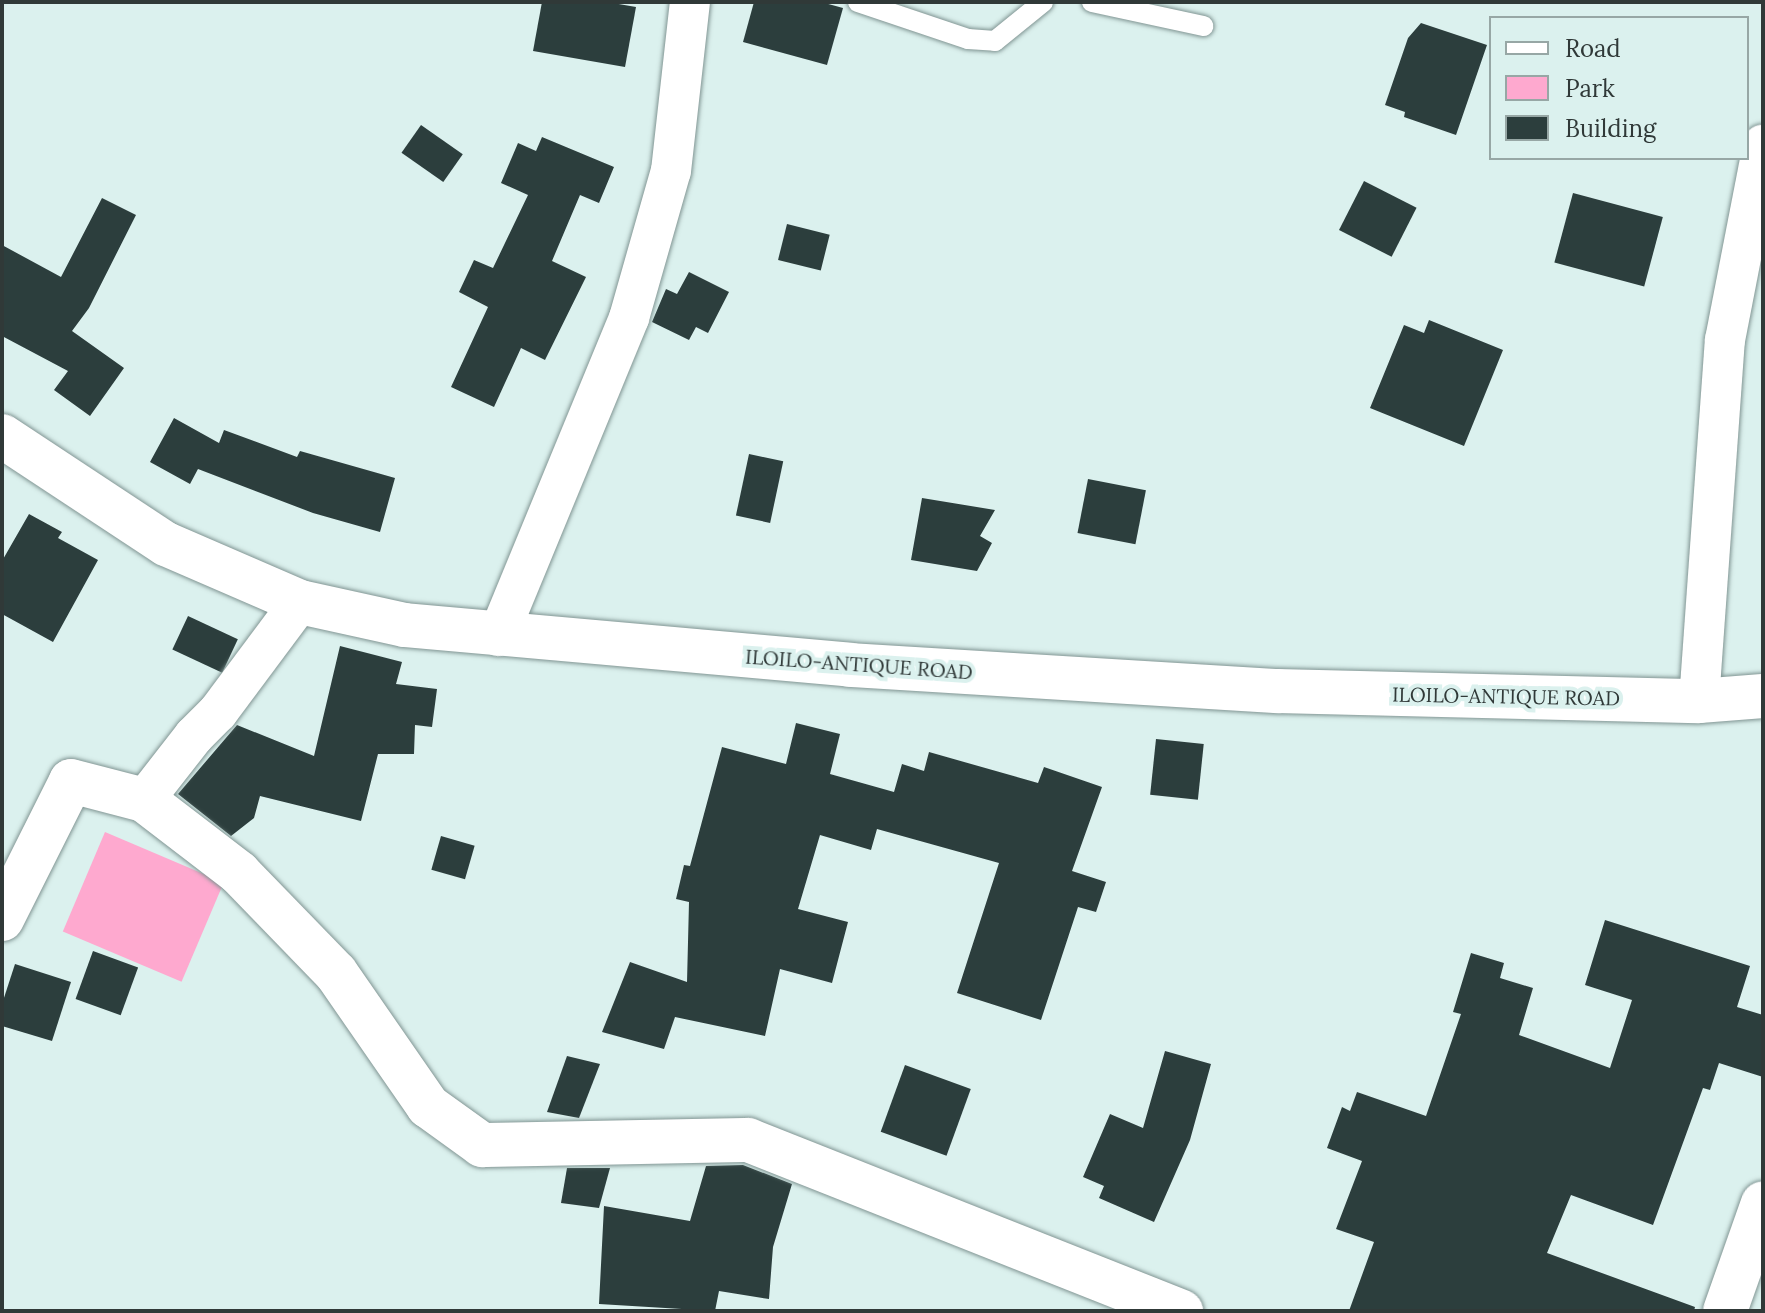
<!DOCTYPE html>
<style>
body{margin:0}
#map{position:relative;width:1765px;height:1313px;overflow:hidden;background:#dbf1ee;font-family:Lora,serif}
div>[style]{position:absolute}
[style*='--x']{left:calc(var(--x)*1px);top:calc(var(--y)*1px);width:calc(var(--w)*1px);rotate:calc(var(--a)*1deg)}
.green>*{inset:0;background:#fea9cf;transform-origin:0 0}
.building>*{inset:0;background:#2c3e3d;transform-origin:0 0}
.roads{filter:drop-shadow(0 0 2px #819593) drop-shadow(0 0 2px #819593)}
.service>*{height:20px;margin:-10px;padding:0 10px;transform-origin:10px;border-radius:10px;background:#fff}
.minor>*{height:40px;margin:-20px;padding:0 20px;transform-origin:20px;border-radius:20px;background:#fff}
.tertiary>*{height:44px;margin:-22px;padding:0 22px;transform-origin:22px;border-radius:22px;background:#fff}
.primary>*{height:44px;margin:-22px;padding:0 22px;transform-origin:22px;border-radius:22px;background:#fff}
span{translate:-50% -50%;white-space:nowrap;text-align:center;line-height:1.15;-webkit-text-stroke:8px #dbf1ee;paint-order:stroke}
.street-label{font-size:20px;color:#303938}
.frame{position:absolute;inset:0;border:4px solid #303938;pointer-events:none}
.legend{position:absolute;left:1489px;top:16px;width:260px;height:144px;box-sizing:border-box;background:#dbf1ee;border:2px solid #97a7a5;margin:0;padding:10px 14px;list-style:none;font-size:24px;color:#303938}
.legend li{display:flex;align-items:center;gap:16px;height:40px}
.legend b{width:40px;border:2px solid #97a7a5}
</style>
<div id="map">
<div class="green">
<i style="left:105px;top:832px;width:129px;height:108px;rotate:23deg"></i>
</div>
<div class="building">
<i style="clip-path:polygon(542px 2px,607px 2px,636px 7px,625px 67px,533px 51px)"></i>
<i style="clip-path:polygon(754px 2px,821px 2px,843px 8px,827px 65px,743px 42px)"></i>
<i style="clip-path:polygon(1421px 23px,1487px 45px,1456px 135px,1404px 117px,1405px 112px,1385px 105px,1408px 38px)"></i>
<i style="left:421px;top:125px;width:51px;height:34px;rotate:35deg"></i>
<i style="clip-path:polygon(542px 137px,614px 167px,599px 203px,580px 195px,552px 261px,586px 277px,545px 360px,521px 348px,494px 407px,451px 387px,488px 307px,459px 292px,474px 260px,493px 268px,528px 195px,501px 183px,518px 143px,536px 151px)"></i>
<i style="left:1364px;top:181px;width:59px;height:55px;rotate:27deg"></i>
<i style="left:1573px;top:193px;width:93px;height:72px;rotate:15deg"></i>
<i style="clip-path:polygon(102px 198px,136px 215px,89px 308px,72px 331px,124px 368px,90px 416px,54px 390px,68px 371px,2px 336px,2px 245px,61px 277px)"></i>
<i style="left:787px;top:224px;width:44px;height:37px;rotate:14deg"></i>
<i style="clip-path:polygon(689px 272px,729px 292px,708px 333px,696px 327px,689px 340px,652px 322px,666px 289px,677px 294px)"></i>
<i style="clip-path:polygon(1429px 320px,1503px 350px,1464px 446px,1370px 408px,1404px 325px,1424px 333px)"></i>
<i style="clip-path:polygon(174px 418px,219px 443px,224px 430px,297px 457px,300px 451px,395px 478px,380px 532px,313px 513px,198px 469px,190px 484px,150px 462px)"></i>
<i style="left:749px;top:454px;width:35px;height:63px;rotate:12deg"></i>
<i style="left:1088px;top:479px;width:59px;height:55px;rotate:11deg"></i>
<i style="clip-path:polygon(922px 498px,995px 510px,980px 536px,992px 543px,977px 571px,911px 560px)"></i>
<i style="clip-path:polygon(29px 514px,62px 532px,58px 538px,98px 560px,53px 642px,2px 614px,2px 561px)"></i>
<i style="left:188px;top:616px;width:55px;height:37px;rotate:25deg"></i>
<i style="clip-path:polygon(340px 646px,402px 662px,396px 684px,437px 689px,432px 727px,415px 725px,414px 754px,378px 754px,361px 821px,260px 796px,254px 818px,231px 836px,178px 794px,237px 725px,314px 756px)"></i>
<i style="clip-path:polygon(796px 723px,840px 734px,830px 774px,894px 792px,902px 764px,924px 771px,929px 752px,1038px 783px,1044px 767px,1102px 787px,1072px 871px,1106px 882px,1096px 912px,1078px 907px,1041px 1020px,957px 993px,999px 863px,877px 829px,871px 850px,820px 835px,798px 909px,848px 922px,832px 983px,780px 969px,765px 1036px,675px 1017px,664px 1049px,602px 1032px,630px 962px,687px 982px,689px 902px,676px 899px,684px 865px,690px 866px,722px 747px,786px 764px)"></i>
<i style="left:1156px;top:739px;width:48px;height:56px;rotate:6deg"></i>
<i style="left:441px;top:836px;width:35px;height:35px;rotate:16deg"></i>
<i style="clip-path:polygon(1605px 920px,1750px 966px,1737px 1007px,1763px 1015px,1763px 1077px,1719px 1063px,1710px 1090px,1703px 1088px,1653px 1225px,1571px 1195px,1547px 1253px,1695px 1307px,1694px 1311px,1349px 1311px,1374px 1242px,1336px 1229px,1362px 1161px,1327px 1148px,1342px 1107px,1350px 1111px,1357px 1092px,1426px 1116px,1461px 1014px,1453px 1012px,1471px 953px,1504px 963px,1500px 978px,1533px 988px,1519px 1035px,1610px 1068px,1632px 1000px,1585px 985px)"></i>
<i style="left:93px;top:951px;width:48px;height:51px;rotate:20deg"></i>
<i style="clip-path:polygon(15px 964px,71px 982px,52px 1041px,2px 1026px,2px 1004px)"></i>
<i style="clip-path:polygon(1165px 1051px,1211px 1064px,1190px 1140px,1154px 1222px,1099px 1198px,1104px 1186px,1083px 1177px,1110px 1114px,1143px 1128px)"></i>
<i style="clip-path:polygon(567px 1056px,600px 1064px,579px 1118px,547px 1112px)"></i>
<i style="left:905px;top:1065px;width:70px;height:71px;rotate:20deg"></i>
<i style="clip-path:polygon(743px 1165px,792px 1184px,773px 1247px,769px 1299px,719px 1291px,715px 1311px,599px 1304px,604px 1206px,690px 1221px,706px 1166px)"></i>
<i style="clip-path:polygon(567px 1168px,610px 1168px,599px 1208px,561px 1203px)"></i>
</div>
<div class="roads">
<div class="service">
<i style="--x:858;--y:2;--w:116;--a:18.6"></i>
<i style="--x:968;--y:39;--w:27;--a:4"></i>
<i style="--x:995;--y:41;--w:62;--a:-39.1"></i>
<i style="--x:1092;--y:2;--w:114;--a:12.2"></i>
</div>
<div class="minor">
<i style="--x:498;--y:636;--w:344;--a:-67.6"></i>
<i style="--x:629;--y:318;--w:153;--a:-74.1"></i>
<i style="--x:671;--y:171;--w:170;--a:-83.6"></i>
<i style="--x:1699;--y:701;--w:362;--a:-85.9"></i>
<i style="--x:1725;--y:340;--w:199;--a:-79"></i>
<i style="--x:144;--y:800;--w:81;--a:-52"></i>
<i style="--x:194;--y:736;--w:34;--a:-45"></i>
<i style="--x:218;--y:712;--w:137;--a:-53.3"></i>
</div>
<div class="tertiary">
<i style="--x:2;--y:919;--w:154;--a:-63.4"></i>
<i style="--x:71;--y:781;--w:75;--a:14.6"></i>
<i style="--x:144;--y:800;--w:120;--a:37.5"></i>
<i style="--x:239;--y:873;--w:139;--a:45.9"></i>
<i style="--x:336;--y:973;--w:162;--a:55.3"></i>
<i style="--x:428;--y:1106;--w:67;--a:35.8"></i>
<i style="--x:482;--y:1145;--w:266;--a:-1.1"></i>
<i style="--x:748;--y:1140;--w:466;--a:21.6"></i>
<i style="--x:1725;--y:1311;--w:114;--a:-70.6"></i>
</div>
<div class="primary">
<i style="--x:2;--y:436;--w:196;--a:33.4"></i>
<i style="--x:166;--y:544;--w:146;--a:23.4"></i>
<i style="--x:300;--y:602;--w:107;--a:12.4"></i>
<i style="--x:405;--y:625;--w:447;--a:5.1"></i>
<i style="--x:850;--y:665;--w:428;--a:3.5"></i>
<i style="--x:1277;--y:691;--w:422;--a:1.4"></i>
<i style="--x:1699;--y:701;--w:64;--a:-4.5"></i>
</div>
</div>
<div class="street-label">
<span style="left:859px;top:664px;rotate:4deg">ILOILO-ANTIQUE ROAD</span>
<span style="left:1506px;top:696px;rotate:1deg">ILOILO-ANTIQUE ROAD</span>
</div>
<div class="frame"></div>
<ul class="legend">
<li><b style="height:10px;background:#fff"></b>Road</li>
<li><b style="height:22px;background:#fea9cf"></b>Park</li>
<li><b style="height:22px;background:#2c3e3d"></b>Building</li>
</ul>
</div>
